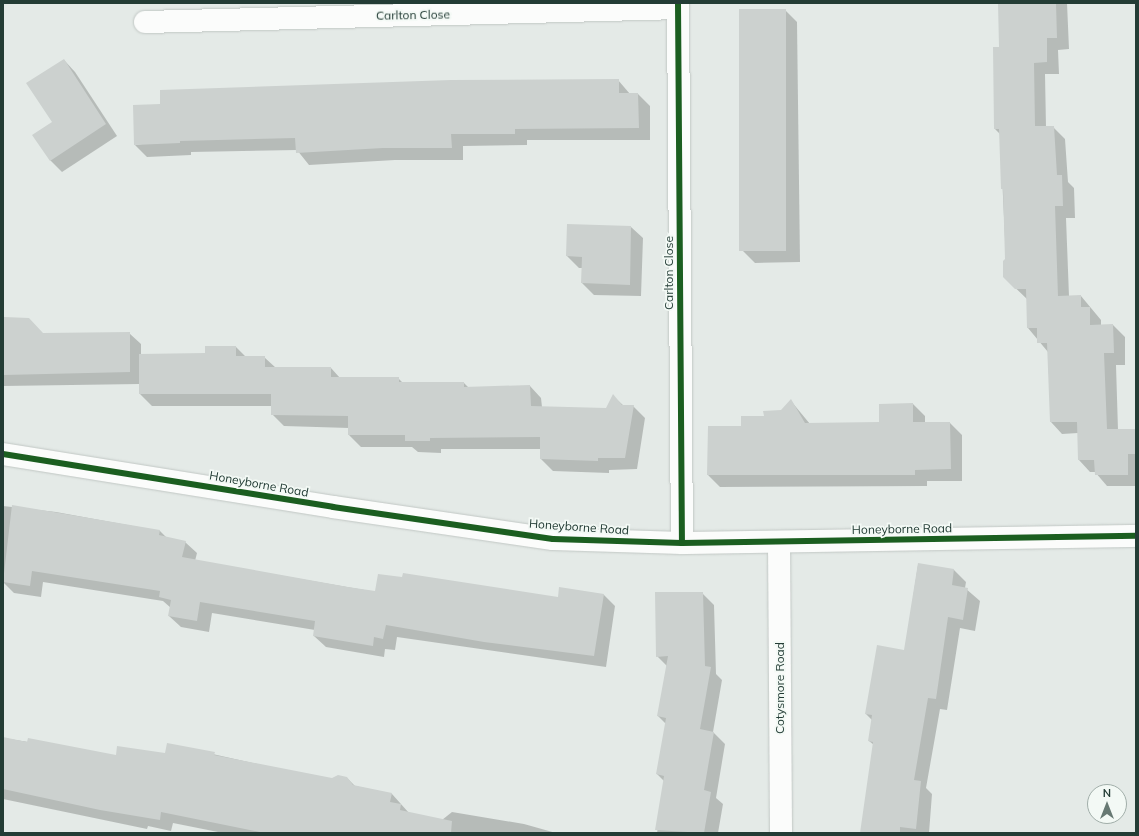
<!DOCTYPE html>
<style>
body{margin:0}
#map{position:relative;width:1139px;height:836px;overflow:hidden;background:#e4eae7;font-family:Mulish,sans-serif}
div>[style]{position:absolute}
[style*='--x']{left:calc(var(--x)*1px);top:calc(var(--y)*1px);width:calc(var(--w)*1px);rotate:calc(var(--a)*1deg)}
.shadow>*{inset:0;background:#0003}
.building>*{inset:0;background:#ccd1cf;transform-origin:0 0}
.roads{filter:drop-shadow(0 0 1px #c1c7c4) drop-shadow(0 0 1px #c1c7c4)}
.street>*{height:22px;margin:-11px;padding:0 11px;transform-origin:11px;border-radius:11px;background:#fbfcfb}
.cycleway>*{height:6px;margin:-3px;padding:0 3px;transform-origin:3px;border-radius:3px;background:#1b5e20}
span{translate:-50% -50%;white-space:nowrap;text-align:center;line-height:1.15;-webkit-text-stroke:3.5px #f3f9f5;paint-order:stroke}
.street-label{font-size:12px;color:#233c35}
.frame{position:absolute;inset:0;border:4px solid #233c35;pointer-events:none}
.north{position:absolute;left:1087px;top:784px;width:40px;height:40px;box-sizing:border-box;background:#f3f9f5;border:1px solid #a0ada8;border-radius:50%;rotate:0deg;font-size:11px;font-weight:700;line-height:16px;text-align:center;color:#233c35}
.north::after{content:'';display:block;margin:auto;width:14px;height:18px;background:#677973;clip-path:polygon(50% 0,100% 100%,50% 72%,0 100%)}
</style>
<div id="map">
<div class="shadow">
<i style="clip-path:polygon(999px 3px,1067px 3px,1069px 49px,1058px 50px,1059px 74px,1045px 74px,1046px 127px,1053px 127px,1065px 139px,1068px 182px,1074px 188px,1075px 218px,1066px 218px,1069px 296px,1081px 296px,1101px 320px,1101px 325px,1113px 325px,1125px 337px,1125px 365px,1116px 365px,1118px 430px,1136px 431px,1136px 486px,1107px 486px,1095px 472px,1090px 472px,1079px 460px,1078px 433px,1062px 434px,1051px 422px,1048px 352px,1028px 328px,1028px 300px,1004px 277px,1006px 259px,1000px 134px,995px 129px,1000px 48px)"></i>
<i style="clip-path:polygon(785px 10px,797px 22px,800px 262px,755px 263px,743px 251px)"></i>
<i style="clip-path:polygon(64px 60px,75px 72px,117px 136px,62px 172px,50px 160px,53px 123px)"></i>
<i style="clip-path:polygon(618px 80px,630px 94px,638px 94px,650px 106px,650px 140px,527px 140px,527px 145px,463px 146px,463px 160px,395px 160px,309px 165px,297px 150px,191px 152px,191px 155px,147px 157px,135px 145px)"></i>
<i style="clip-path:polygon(631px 227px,643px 238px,641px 296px,594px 295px,582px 283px,583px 268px,579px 268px,567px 256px)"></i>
<i style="clip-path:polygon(9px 319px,44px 334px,129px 333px,141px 344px,141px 355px,206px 354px,236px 347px,246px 357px,264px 357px,276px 368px,331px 368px,340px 378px,398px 378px,403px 383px,464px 383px,469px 388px,530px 386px,541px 398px,542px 407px,607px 409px,613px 396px,624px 406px,633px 406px,645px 418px,637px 469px,609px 470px,609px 473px,553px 471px,541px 459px,541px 449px,441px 449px,441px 453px,418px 452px,412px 447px,361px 447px,349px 435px,349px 428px,284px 426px,272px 414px,272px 406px,152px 406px,140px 394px,140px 384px,3px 386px,3px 325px)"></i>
<i style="clip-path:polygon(791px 401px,810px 424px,880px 423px,913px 404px,925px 416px,925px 423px,950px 423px,962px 435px,962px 481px,927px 481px,927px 486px,720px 487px,708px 475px,709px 427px,742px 427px,782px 411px)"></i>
<i style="clip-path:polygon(3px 506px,56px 512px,160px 531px,167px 538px,185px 542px,197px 553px,195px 561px,376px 592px,558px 598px,604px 595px,615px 606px,606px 667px,397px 637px,395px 650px,385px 649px,384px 657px,326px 647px,314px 636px,315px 630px,212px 613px,209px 632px,181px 627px,169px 616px,171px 608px,163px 601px,43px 582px,41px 597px,14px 593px,3px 582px)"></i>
<i style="clip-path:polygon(918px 565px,954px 570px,966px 582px,965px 588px,980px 601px,975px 631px,960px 628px,947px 710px,940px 709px,926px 788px,932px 794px,929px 833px,862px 833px,874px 745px,869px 741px,873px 721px,866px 714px,905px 651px)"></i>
<i style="clip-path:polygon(702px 593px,714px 605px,716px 674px,722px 680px,713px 732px,725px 744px,716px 798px,723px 804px,718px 833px,657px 833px,665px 782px,657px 774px,666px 724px,658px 716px,667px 666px,657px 656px)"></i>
<i style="clip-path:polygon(3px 738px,117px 756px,166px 754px,168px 744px,280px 769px,333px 779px,347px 778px,355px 786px,392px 794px,409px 813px,442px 820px,452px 812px,524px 824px,556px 833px,223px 833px,173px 823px,171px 831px,148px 826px,147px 829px,3px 799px)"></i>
</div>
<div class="building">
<i style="clip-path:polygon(998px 3px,1056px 3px,1057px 38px,1047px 38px,1047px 62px,1034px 63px,1035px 126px,1054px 126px,1057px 175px,1062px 175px,1063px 206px,1055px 206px,1058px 296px,1081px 295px,1081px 307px,1090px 307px,1090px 325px,1113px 324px,1114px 353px,1104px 353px,1107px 429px,1135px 429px,1135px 454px,1128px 454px,1128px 475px,1095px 475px,1094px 460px,1078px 460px,1077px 422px,1050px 422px,1047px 343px,1037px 343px,1037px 328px,1027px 328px,1026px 289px,1015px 289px,1003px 277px,1003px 261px,1005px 259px,1003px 189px,1001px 189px,999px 129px,994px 129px,993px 47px,999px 47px)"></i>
<i style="left:786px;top:9px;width:242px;height:47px;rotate:90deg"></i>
<i style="clip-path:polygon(64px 59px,106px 124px,50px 161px,32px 135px,52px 122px,26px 83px)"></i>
<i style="clip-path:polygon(619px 79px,619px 93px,638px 93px,639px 128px,515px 129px,515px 134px,451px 134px,452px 148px,383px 148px,296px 153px,295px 138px,180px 141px,180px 143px,134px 145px,133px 105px,160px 104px,160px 90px,451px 80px)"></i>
<i style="clip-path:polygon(567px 224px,631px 226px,630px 285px,581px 283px,582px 257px,566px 256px)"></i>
<i style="clip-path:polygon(4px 317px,29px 318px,43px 333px,130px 332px,130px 372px,4px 375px)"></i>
<i style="clip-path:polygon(205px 346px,236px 346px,236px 356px,265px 356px,265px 367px,331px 367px,331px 377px,399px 377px,399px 382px,464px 382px,464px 387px,530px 385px,531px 406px,606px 408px,613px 394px,622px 405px,634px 405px,625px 458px,598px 458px,598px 461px,540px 459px,540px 437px,430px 438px,430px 441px,405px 441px,405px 435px,348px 435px,348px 416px,271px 415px,271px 394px,139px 394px,139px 354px,205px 353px)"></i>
<i style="clip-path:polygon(791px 399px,805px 423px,879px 422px,879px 404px,913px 403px,913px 422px,950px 422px,951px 469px,915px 470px,915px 475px,707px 475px,708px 426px,741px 426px,741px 416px,764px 416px,763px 411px,781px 410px)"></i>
<i style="clip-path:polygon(12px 505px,160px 530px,159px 535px,186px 541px,182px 557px,348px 587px,375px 591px,378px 574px,402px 577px,403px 573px,558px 597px,559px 587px,604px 594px,594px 656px,484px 642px,386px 625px,383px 639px,374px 637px,373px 646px,313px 636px,315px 621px,200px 602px,197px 621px,168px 616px,171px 600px,159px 597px,160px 591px,32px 571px,30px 586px,3px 582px)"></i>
<i style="clip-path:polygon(918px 563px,954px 569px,952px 585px,968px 588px,963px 620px,948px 617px,936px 699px,928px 698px,914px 780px,921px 781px,916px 829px,900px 827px,900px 833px,860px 833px,873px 742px,868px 741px,872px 715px,865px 714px,877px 645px,904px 650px)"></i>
<i style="clip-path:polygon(655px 592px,703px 592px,705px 666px,711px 667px,700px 729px,714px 732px,704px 790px,711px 792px,704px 833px,655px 830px,664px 776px,656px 774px,666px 718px,657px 716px,668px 656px,656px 657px)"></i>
<i style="clip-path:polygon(3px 737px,27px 742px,28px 738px,116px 755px,117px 746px,165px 753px,167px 743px,215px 752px,214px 755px,332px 778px,338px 775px,347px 777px,353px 785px,392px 793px,390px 802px,401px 804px,400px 810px,452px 821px,451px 833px,265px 833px,161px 812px,160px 820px,100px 810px,3px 789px)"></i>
</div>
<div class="roads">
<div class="street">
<i style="--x:678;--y:3;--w:540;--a:89.58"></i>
<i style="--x:145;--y:22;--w:533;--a:-1.5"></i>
<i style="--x:3;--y:454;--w:334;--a:9.1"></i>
<i style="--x:333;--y:507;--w:222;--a:8.3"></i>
<i style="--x:553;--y:539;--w:129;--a:1.8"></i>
<i style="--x:682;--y:543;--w:454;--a:-0.9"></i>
<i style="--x:779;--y:542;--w:291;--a:89.6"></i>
</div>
</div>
<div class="cycleway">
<i style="--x:678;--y:3;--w:540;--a:89.58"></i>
<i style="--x:3;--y:454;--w:334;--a:9.1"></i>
<i style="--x:333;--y:507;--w:222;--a:8.3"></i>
<i style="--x:553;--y:539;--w:129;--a:1.8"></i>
<i style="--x:682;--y:543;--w:454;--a:-0.9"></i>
</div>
<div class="street-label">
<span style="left:413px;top:15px;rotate:-1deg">Carlton Close</span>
<span style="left:669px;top:273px;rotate:-90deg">Carlton Close</span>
<span style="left:259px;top:484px;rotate:10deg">Honeyborne Road</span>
<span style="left:579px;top:527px;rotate:4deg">Honeyborne Road</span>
<span style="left:902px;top:529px;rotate:-1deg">Honeyborne Road</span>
<span style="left:780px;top:688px;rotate:-90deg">Cotysmore Road</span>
</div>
<div class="frame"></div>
<div class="north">N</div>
</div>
